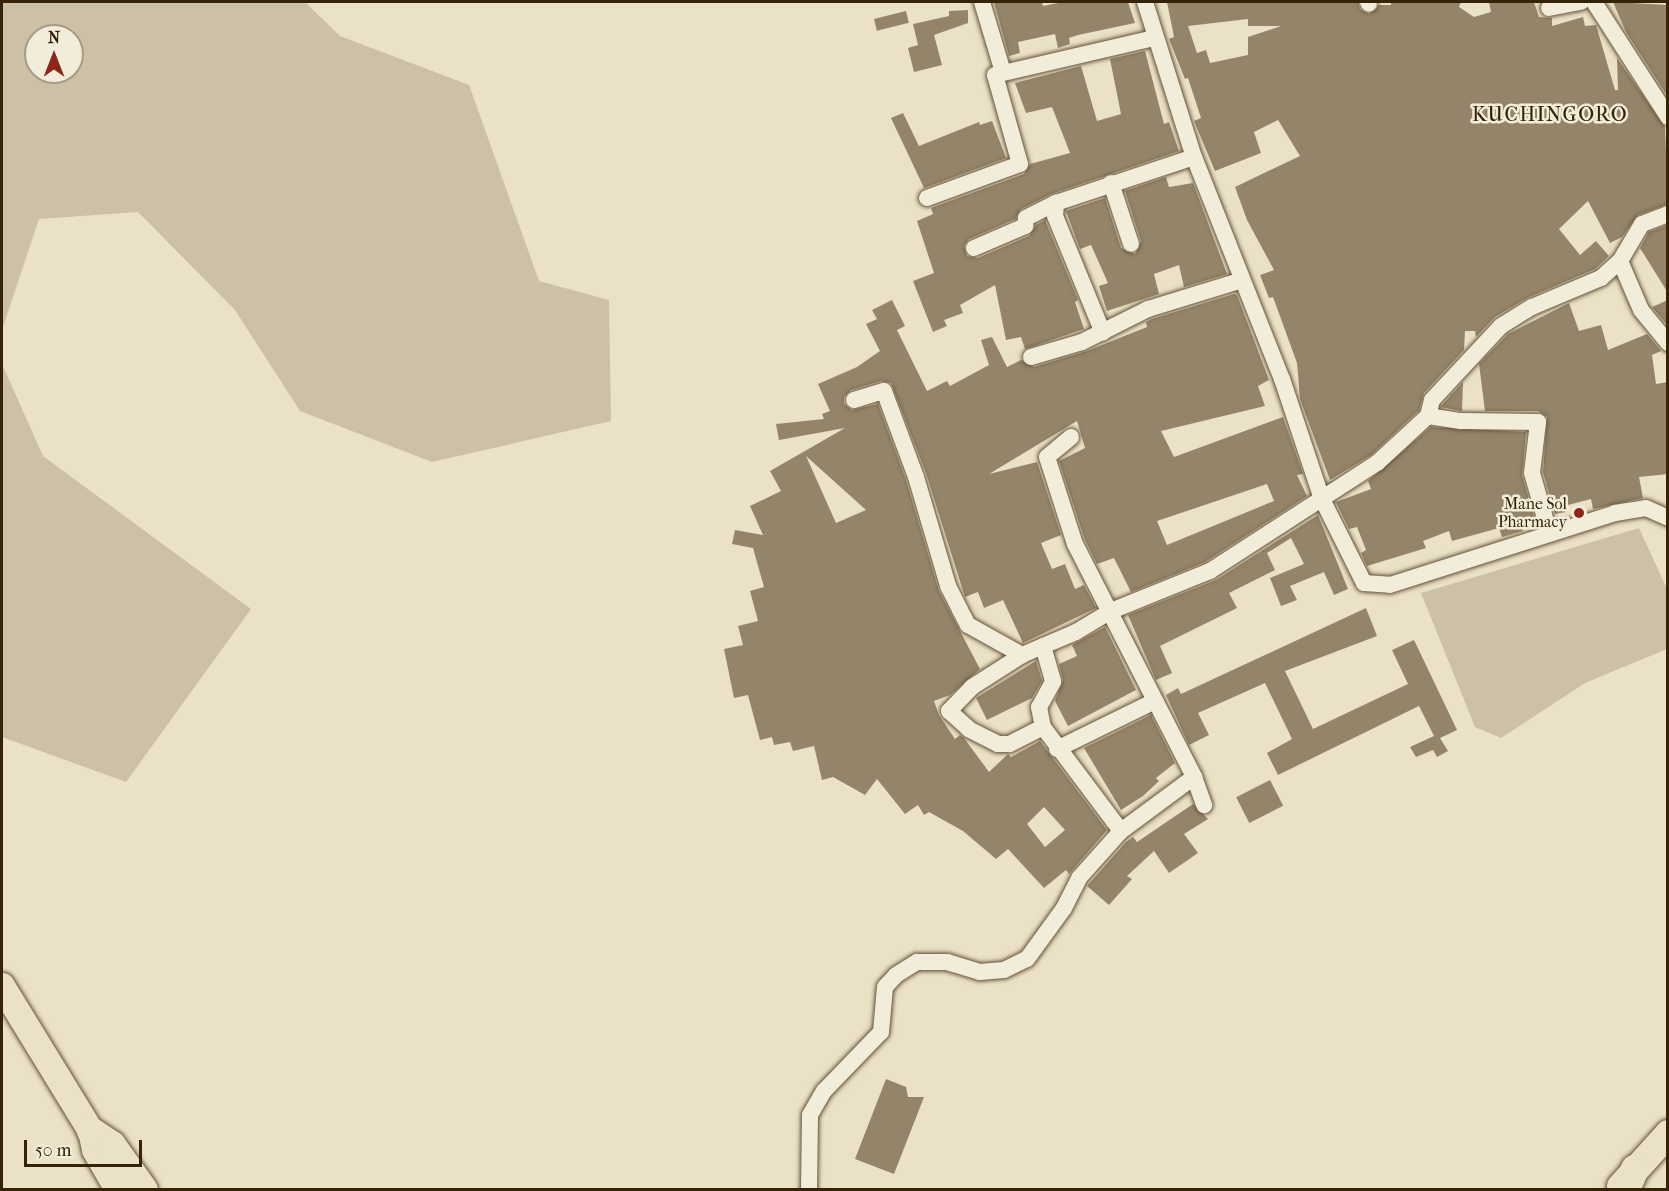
<!DOCTYPE html>
<style>
body{margin:0}
#map{position:relative;width:1669px;height:1191px;overflow:hidden;background:#ebe1c6;font-family:"IM FELL French Canon",serif}
div>[style]{position:absolute}
[style*='--x']{left:calc(var(--x)*1px);top:calc(var(--y)*1px);width:calc(var(--w)*1px);rotate:calc(var(--a)*1deg)}
.green>*{inset:0;background:#ccc1a6}
.building>*{inset:0;background:#94856a;transform-origin:0 0}
.roads{filter:drop-shadow(0 0 2px #635237) drop-shadow(0 0 2px #635237)}
.minor>*{height:16px;margin:-8px;padding:0 8px;transform-origin:8px;border-radius:8px;background:#f2ecda}
.primary>*{height:26px;margin:-13px;padding:0 13px;transform-origin:13px;border-radius:13px;background:#ebe1c6}
.trunk>*{height:27px;margin:-13.5px;padding:0 13.5px;transform-origin:13.5px;border-radius:13.5px;background:#ebe1c6}
.motorway>*{height:28px;margin:-14px;padding:0 14px;transform-origin:14px;border-radius:14px;background:#ebe1c6}
.dots>*{width:16px;height:16px;translate:-50% -50%;box-sizing:border-box;border:3px solid #f2ecda;border-radius:50%}
span{translate:-50% -50%;white-space:nowrap;text-align:center;line-height:1.15;-webkit-text-stroke:5px #f2ecda;paint-order:stroke}
.poi-label{font-size:16px;color:#362207}
.right{translate:-100% -50%;text-align:right}
.quarter-label{font-size:20px;color:#362207;letter-spacing:1.5px}
.frame{position:absolute;inset:0;border:3px solid #362207;pointer-events:none}
.north{position:absolute;left:24px;top:24px;width:60px;height:60px;box-sizing:border-box;background:#f2ecda;border:2px solid #a79b86;border-radius:50%;rotate:0deg;font-size:16px;font-weight:700;line-height:24px;text-align:center;color:#362207}
.north::after{content:'';display:block;margin:auto;width:21px;height:27px;background:#8f2418;clip-path:polygon(50% 0,100% 100%,50% 72%,0 100%)}
.scale{position:absolute;left:24px;top:1140px;width:118px;height:27px;box-sizing:border-box;border:3px solid #362207;border-top:0;padding-left:8px;font-size:18px;line-height:21px;white-space:nowrap;color:#362207;-webkit-text-stroke:4px #f2ecda;paint-order:stroke}
</style>
<div id="map">
<div class="green">
<i style="clip-path:polygon(evenodd,2px 2px,305px 2px,340px 36px,469px 85px,539px 281px,609px 300px,611px 421px,432px 462px,300px 411px,235px 310px,138px 212px,39px 219px,2px 330px,2px 2px,36px 36px,72px 36px,72px 72px,36px 72px,36px 36px)"></i>
<i style="clip-path:polygon(2px 364px,43px 456px,251px 609px,126px 782px,2px 737px)"></i>
<i style="clip-path:polygon(1639px 528px,1667px 589px,1667px 649px,1585px 683px,1501px 738px,1475px 727px,1421px 593px)"></i>
</div>
<div class="building">
<i style="clip-path:polygon(994px 2px,1042px 2px,1043px 6px,1063px 2px,1128px 2px,1135px 23px,1078px 35px,1069px 38px,1070px 44px,1058px 48px,1055px 34px,1018px 42px,1020px 53px,1009px 56px)"></i>
<i style="clip-path:polygon(evenodd,1167px 2px,1358px 2px,1360px 9px,1369px 14px,1379px 5px,1391px 5px,1391px 2px,1461px 2px,1459px 7px,1474px 17px,1491px 12px,1489px 2px,1534px 2px,1539px 17px,1552px 18px,1552px 26px,1583px 17px,1585px 26px,1596px 25px,1615px 90px,1618px 90px,1617px 58px,1665px 127px,1668px 204px,1638px 215px,1622px 237px,1610px 243px,1588px 201px,1559px 229px,1580px 255px,1596px 241px,1609px 256px,1595px 269px,1527px 298px,1495px 317px,1476px 337px,1475px 331px,1465px 331px,1464px 350px,1424px 393px,1419px 410px,1371px 455px,1330px 480px,1300px 399px,1297px 363px,1273px 297px,1269px 298px,1260px 275px,1274px 270px,1247px 220px,1235px 187px,1300px 156px,1278px 120px,1254px 132px,1261px 153px,1215px 171px,1194px 121px,1201px 118px,1188px 78px,1185px 79px,1169px 39px,1174px 37px,1167px 2px,1248px 19px,1248px 26px,1281px 26px,1248px 37px,1248px 55px,1210px 63px,1206px 50px,1197px 53px,1188px 26px,1248px 19px)"></i>
<i style="clip-path:polygon(1613px 2px,1668px 5px,1668px 97px,1626px 32px)"></i>
<i style="clip-path:polygon(968px 10px,968px 23px,934px 35px,942px 65px,914px 72px,908px 48px,918px 45px,913px 24px,949px 16px,949px 11px)"></i>
<i style="left:906px;top:11px;width:12px;height:33px;rotate:76deg"></i>
<i style="clip-path:polygon(1145px 51px,1164px 124px,1169px 122px,1179px 151px,1051px 194px,1021px 209px,1015px 219px,969px 239px,964px 246px,967px 256px,978px 258px,1029px 236px,1036px 225px,1045px 220px,1078px 300px,1075px 302px,1084px 329px,1025px 349px,1021px 337px,1006px 340px,995px 285px,960px 305px,963px 313px,944px 320px,947px 326px,933px 332px,913px 281px,934px 273px,917px 221px,933px 214px,931px 208px,1024px 174px,1030px 164px,1070px 153px,1052px 107px,1026px 113px,1015px 83px,1081px 66px,1097px 121px,1121px 114px,1110px 59px)"></i>
<i style="clip-path:polygon(903px 113px,919px 146px,979px 122px,980px 125px,992px 121px,1006px 158px,924px 188px,891px 118px)"></i>
<i style="clip-path:polygon(1166px 177px,1169px 187px,1193px 183px,1227px 274px,1184px 287px,1179px 265px,1154px 274px,1159px 294px,1107px 311px,1099px 286px,1108px 283px,1091px 245px,1080px 249px,1066px 211px,1105px 198px,1121px 248px,1135px 254px,1141px 241px,1125px 191px)"></i>
<i style="clip-path:polygon(1668px 225px,1668px 293px,1640px 248px,1649px 232px)"></i>
<i style="clip-path:polygon(evenodd,1234px 294px,1237px 295px,1269px 380px,1258px 386px,1265px 406px,1161px 431px,1174px 457px,1283px 417px,1303px 474px,1297px 475px,1307px 496px,1205px 562px,1131px 592px,1114px 558px,1097px 564px,1085px 540px,1059px 461px,1085px 448px,1077px 421px,989px 474px,1037px 462px,1061px 535px,1041px 543px,1052px 569px,1065px 564px,1075px 589px,1084px 585px,1096px 608px,1023px 643px,1003px 600px,984px 608px,978px 592px,965px 597px,926px 473px,891px 383px,881px 381px,851px 390px,844px 397px,844px 404px,852px 410px,878px 404px,906px 480px,939px 591px,980px 669px,950px 695px,934px 701px,939px 715px,955px 739px,960px 735px,964px 738px,989px 772px,1008px 754px,1011px 757px,1040px 741px,1107px 830px,1069px 874px,1066px 870px,1044px 888px,1008px 849px,996px 859px,963px 831px,929px 812px,924px 815px,918px 805px,905px 814px,877px 779px,865px 795px,833px 777px,822px 780px,814px 746px,793px 751px,790px 742px,774px 745px,772px 737px,760px 740px,748px 695px,734px 698px,724px 649px,743px 645px,738px 626px,758px 621px,750px 591px,764px 587px,753px 548px,732px 544px,735px 530px,763px 535px,750px 506px,781px 491px,770px 471px,845px 428px,779px 440px,776px 424px,824px 419px,822px 414px,830px 411px,818px 384px,857px 367px,880px 351px,866px 324px,877px 319px,872px 310px,892px 300px,905px 326px,897px 330px,927px 391px,947px 381px,950px 386px,989px 365px,981px 340px,992px 337px,1007px 367px,1021px 360px,1034px 367px,1087px 351px,1147px 327px,1146px 322px,1152px 319px,1234px 294px,806px 456px,866px 510px,836px 523px,806px 456px,1234px 294px,1267px 484px,1274px 501px,1167px 545px,1157px 521px,1267px 484px,1234px 294px,1044px 807px,1065px 830px,1045px 847px,1027px 824px,1044px 807px)"></i>
<i style="clip-path:polygon(1668px 300px,1668px 326px,1652px 307px)"></i>
<i style="clip-path:polygon(1569px 303px,1579px 331px,1601px 325px,1608px 350px,1647px 334px,1661px 351px,1652px 355px,1656px 384px,1668px 382px,1668px 474px,1639px 477px,1643px 498px,1593px 509px,1591px 499px,1564px 506px,1566px 512px,1555px 514px,1543px 472px,1547px 417px,1538px 411px,1485px 411px,1479px 364px,1508px 334px)"></i>
<i style="clip-path:polygon(1463px 382px,1462px 411px,1441px 407px,1442px 405px)"></i>
<i style="clip-path:polygon(1431px 427px,1526px 432px,1522px 475px,1534px 517px,1520px 521px,1523px 531px,1502px 537px,1499px 528px,1452px 541px,1449px 531px,1423px 541px,1426px 548px,1367px 566px,1361px 553px,1366px 550px,1357px 527px,1349px 529px,1336px 502px,1371px 489px,1368px 481px)"></i>
<i style="clip-path:polygon(1318px 515px,1348px 589px,1334px 595px,1324px 572px,1290px 586px,1297px 600px,1281px 606px,1270px 578px,1304px 564px,1291px 538px,1267px 553px,1275px 570px,1229px 593px,1237px 608px,1160px 646px,1172px 673px,1156px 680px,1128px 615px,1216px 580px)"></i>
<i style="clip-path:polygon(1366px 608px,1377px 636px,1285px 671px,1313px 729px,1408px 684px,1392px 650px,1414px 640px,1457px 730px,1440px 738px,1448px 751px,1437px 757px,1433px 750px,1416px 757px,1410px 747px,1434px 736px,1419px 706px,1278px 775px,1267px 753px,1292px 739px,1265px 683px,1198px 713px,1209px 735px,1189px 745px,1166px 695px,1178px 688px,1181px 694px)"></i>
<i style="clip-path:polygon(1105px 627px,1136px 690px,1068px 726px,1055px 701px,1063px 680px,1059px 664px,1077px 656px,1072px 645px)"></i>
<i style="clip-path:polygon(1036px 661px,1042px 681px,1032px 698px,987px 720px,976px 698px)"></i>
<i style="clip-path:polygon(1151px 715px,1175px 763px,1156px 778px,1159px 781px,1143px 796px,1121px 810px,1084px 748px)"></i>
<i style="left:1270px;top:780px;width:29px;height:38px;rotate:63deg"></i>
<i style="clip-path:polygon(1193px 804px,1208px 819px,1184px 834px,1198px 853px,1169px 873px,1154px 851px,1127px 876px,1132px 879px,1109px 905px,1087px 886px,1126px 842px,1133px 837px,1137px 842px)"></i>
<i style="clip-path:polygon(886px 1079px,906px 1087px,908px 1097px,924px 1097px,894px 1174px,855px 1159px)"></i>
</div>
<div class="roads">
<div class="minor">
<i style="--x:982;--y:2;--w:73;--a:73.3"></i>
<i style="--x:1145;--y:2;--w:163;--a:72.5"></i>
<i style="--x:1194;--y:157;--w:239;--a:68.4"></i>
<i style="--x:1282;--y:379;--w:126;--a:71.6"></i>
<i style="--x:1322;--y:499;--w:94;--a:63.4"></i>
<i style="--x:1364;--y:583;--w:26;--a:4"></i>
<i style="--x:1390;--y:585;--w:236;--a:-17.7"></i>
<i style="--x:1615;--y:513;--w:31;--a:-9"></i>
<i style="--x:1646;--y:508;--w:24;--a:24"></i>
<i style="--x:1368;--y:2;--w:2;--a:63"></i>
<i style="--x:1594;--y:2;--w:137;--a:57.2"></i>
<i style="--x:1549;--y:8;--w:33;--a:-11"></i>
<i style="--x:1111;--y:183;--w:64;--a:71.8"></i>
<i style="--x:927;--y:198;--w:99;--a:-20.1"></i>
<i style="--x:1020;--y:164;--w:92;--a:-105.7"></i>
<i style="--x:995;--y:75;--w:163;--a:-13.1"></i>
<i style="--x:1056;--y:203;--w:13;--a:94"></i>
<i style="--x:1055;--y:216;--w:126;--a:67.7"></i>
<i style="--x:974;--y:248;--w:56;--a:-23.3"></i>
<i style="--x:1025;--y:226;--w:8;--a:-83"></i>
<i style="--x:1026;--y:218;--w:34;--a:-27"></i>
<i style="--x:1056;--y:203;--w:145;--a:-18.4"></i>
<i style="--x:1620;--y:261;--w:53;--a:66.8"></i>
<i style="--x:1641;--y:310;--w:43;--a:50.7"></i>
<i style="--x:1031;--y:357;--w:53;--a:-16.4"></i>
<i style="--x:1082;--y:342;--w:74;--a:-26.6"></i>
<i style="--x:1148;--y:309;--w:98;--a:-17.1"></i>
<i style="--x:854;--y:400;--w:31;--a:-17"></i>
<i style="--x:884;--y:391;--w:92;--a:69.6"></i>
<i style="--x:916;--y:477;--w:114;--a:73.6"></i>
<i style="--x:948;--y:586;--w:27;--a:63"></i>
<i style="--x:960;--y:610;--w:17;--a:62"></i>
<i style="--x:968;--y:625;--w:62;--a:29.1"></i>
<i style="--x:1428;--y:416;--w:33;--a:9"></i>
<i style="--x:1461;--y:421;--w:77;--a:0.7"></i>
<i style="--x:1538;--y:422;--w:51;--a:96.7"></i>
<i style="--x:1532;--y:473;--w:61;--a:73.9"></i>
<i style="--x:1071;--y:437;--w:31;--a:140"></i>
<i style="--x:1047;--y:457;--w:91;--a:72.2"></i>
<i style="--x:1075;--y:544;--w:262;--a:62.9"></i>
<i style="--x:1194;--y:777;--w:30;--a:70"></i>
<i style="--x:1043;--y:646;--w:37;--a:74"></i>
<i style="--x:1053;--y:682;--w:29;--a:119"></i>
<i style="--x:1039;--y:707;--w:20;--a:79"></i>
<i style="--x:1043;--y:727;--w:130;--a:53.1"></i>
<i style="--x:1043;--y:727;--w:38;--a:153"></i>
<i style="--x:1009;--y:744;--w:11;--a:180"></i>
<i style="--x:998;--y:744;--w:33;--a:-153"></i>
<i style="--x:969;--y:729;--w:27;--a:-138"></i>
<i style="--x:949;--y:711;--w:33;--a:-46"></i>
<i style="--x:972;--y:687;--w:59;--a:-32.6"></i>
<i style="--x:1022;--y:655;--w:59;--a:-23.1"></i>
<i style="--x:1076;--y:632;--w:41;--a:-31"></i>
<i style="--x:1111;--y:611;--w:107;--a:-22"></i>
<i style="--x:1210;--y:571;--w:199;--a:-32.9"></i>
<i style="--x:1377;--y:463;--w:69;--a:-42.7"></i>
<i style="--x:1428;--y:416;--w:16;--a:-76"></i>
<i style="--x:1432;--y:400;--w:101;--a:-47"></i>
<i style="--x:1501;--y:326;--w:36;--a:-32"></i>
<i style="--x:1532;--y:307;--w:75;--a:-22.8"></i>
<i style="--x:1601;--y:278;--w:25;--a:-42"></i>
<i style="--x:1620;--y:261;--w:43;--a:-59.3"></i>
<i style="--x:1642;--y:224;--w:28;--a:-21"></i>
<i style="--x:1057;--y:749;--w:109;--a:-26.1"></i>
<i style="--x:809;--y:1190;--w:75;--a:-89.2"></i>
<i style="--x:810;--y:1115;--w:28;--a:-60"></i>
<i style="--x:824;--y:1091;--w:82;--a:-46"></i>
<i style="--x:881;--y:1032;--w:45;--a:-84.9"></i>
<i style="--x:885;--y:987;--w:16;--a:-47"></i>
<i style="--x:896;--y:975;--w:25;--a:-32"></i>
<i style="--x:917;--y:962;--w:30;--a:0"></i>
<i style="--x:947;--y:962;--w:34;--a:17"></i>
<i style="--x:980;--y:972;--w:24;--a:-5"></i>
<i style="--x:1004;--y:970;--w:25;--a:-26"></i>
<i style="--x:1027;--y:959;--w:63;--a:-54"></i>
<i style="--x:1064;--y:908;--w:34;--a:-63"></i>
<i style="--x:1079;--y:878;--w:63;--a:-48.2"></i>
<i style="--x:1121;--y:831;--w:91;--a:-36.5"></i>
</div>
<div class="primary">
<i style="--x:2;--y:986;--w:170;--a:58.5"></i>
<i style="--x:91;--y:1131;--w:19;--a:78"></i>
<i style="--x:95;--y:1150;--w:46;--a:60.1"></i>
</div>
<div class="trunk">
<i style="--x:1620;--y:1186;--w:72;--a:-47.8"></i>
</div>
<div class="motorway">
<i style="--x:91;--y:1131;--w:25;--a:34"></i>
<i style="--x:112;--y:1145;--w:55;--a:54.6"></i>
<i style="--x:1626;--y:1190;--w:23;--a:-67"></i>
</div>
</div>
<div class="dots">
<i style="left:1579px;top:513px;background:#8f2418"></i>
</div>
<div class="poi-label">
<span class="right" style="left:1567px;top:513px">Mane Sol<br>Pharmacy</span>
</div>
<div class="quarter-label">
<span style="left:1550px;top:114px">KUCHINGORO</span>
</div>
<div class="frame"></div>
<div class="north">N</div>
<div class="scale">50 m</div>
</div>
